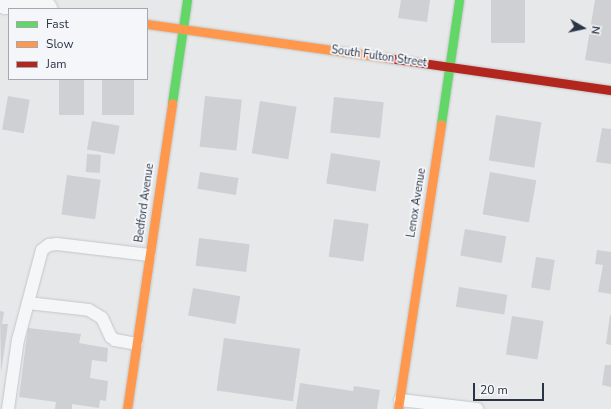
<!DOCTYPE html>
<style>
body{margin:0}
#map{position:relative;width:611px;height:409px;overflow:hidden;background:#e6e8ea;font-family:"Nunito Sans",sans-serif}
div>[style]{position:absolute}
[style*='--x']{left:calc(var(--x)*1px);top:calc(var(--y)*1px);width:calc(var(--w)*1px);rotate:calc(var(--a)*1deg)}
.building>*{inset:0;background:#ced0d3;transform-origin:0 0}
.roads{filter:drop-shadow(0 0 1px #c4c6c8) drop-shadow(0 0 1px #c4c6c8)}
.lane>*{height:12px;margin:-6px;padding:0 6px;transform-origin:6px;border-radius:6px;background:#f5f6f7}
.street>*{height:22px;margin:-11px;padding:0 11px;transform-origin:11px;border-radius:11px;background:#f5f6f7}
.fast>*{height:9px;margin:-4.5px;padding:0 4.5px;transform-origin:4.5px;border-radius:4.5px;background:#63d668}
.slow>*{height:9px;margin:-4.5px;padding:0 4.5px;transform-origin:4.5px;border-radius:4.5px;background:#ff974d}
.jam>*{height:9px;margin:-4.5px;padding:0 4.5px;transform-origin:4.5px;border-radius:4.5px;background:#b3261e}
span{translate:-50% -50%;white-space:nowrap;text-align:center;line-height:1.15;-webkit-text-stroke:3.5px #f4f6f9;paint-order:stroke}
.street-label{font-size:11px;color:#2b3445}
.legend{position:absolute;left:8px;top:8px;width:140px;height:72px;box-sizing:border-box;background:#f4f6f9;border:1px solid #a4a8b1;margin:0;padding:5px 7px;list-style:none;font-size:12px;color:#2b3445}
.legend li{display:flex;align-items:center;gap:8px;height:20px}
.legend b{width:20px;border:1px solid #a4a8b1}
.north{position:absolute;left:563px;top:8px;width:40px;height:40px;-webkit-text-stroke:3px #f4f6f9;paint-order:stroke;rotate:99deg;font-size:11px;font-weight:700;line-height:16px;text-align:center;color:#2b3445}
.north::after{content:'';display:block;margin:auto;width:14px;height:18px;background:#2b3445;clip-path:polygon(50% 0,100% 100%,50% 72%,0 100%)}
.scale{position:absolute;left:473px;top:383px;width:71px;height:18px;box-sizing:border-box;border:2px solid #2b3445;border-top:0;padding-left:5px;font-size:12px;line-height:14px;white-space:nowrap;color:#2b3445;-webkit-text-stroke:3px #f4f6f9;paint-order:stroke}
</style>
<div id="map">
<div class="building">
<i style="clip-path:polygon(401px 0,430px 0,427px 22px,398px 18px)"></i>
<i style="left:491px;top:0;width:34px;height:43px"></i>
<i style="clip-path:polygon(595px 0,611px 0,611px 64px,585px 60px)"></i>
<i style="left:59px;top:79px;width:25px;height:36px"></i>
<i style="left:102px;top:79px;width:32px;height:36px"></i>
<i style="left:8px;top:96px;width:22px;height:34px;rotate:10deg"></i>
<i style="left:205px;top:96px;width:37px;height:51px;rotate:6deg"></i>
<i style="left:334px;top:97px;width:50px;height:36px;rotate:6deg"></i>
<i style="left:260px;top:101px;width:37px;height:53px;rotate:9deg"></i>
<i style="left:496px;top:115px;width:46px;height:46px;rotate:9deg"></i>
<i style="left:92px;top:121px;width:28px;height:29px;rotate:10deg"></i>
<i style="clip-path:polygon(602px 128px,611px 129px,611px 164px,596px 162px)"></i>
<i style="left:331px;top:153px;width:50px;height:31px;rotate:9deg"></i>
<i style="left:87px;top:154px;width:14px;height:18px;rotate:4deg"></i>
<i style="left:200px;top:172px;width:39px;height:17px;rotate:9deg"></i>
<i style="left:490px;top:172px;width:47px;height:43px;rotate:10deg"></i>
<i style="left:67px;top:175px;width:34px;height:40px;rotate:8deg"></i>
<i style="left:334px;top:219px;width:35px;height:38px;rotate:8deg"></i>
<i style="left:465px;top:229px;width:42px;height:27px;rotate:10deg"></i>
<i style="left:199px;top:238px;width:51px;height:28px;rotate:7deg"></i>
<i style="clip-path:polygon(597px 250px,611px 252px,611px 294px,598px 292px,603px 265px,595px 264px)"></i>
<i style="left:536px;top:257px;width:19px;height:31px;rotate:9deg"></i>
<i style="left:459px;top:287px;width:49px;height:20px;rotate:9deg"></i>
<i style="left:193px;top:288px;width:48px;height:28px;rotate:10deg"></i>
<i style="clip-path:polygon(0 311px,4px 312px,2px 324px,8px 324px,1px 373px)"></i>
<i style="clip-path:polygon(610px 315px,611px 315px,611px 345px,606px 344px)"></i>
<i style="left:512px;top:316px;width:32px;height:39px;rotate:9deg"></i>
<i style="clip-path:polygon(28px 328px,81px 334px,79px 343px,108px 348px,107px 362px,92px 360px,90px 378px,108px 381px,106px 401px,100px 400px,99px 408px,72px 404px,72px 409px,55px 409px,56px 402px,19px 397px)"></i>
<i style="left:224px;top:338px;width:77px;height:53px;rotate:8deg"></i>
<i style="clip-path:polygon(605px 365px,611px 365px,611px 387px,602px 385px)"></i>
<i style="clip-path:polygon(300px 383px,353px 391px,354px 386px,380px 390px,377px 409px,296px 409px)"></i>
</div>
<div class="roads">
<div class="lane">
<i style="--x:28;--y:303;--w:61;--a:6.5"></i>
<i style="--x:89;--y:310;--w:15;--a:32"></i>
<i style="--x:102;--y:318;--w:21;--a:65"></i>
<i style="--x:111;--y:337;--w:5;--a:37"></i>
<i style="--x:115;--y:340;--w:22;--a:10"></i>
<i style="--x:400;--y:400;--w:78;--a:6.7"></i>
<i style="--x:8;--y:409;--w:70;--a:-81.8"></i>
<i style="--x:18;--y:340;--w:93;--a:-75.1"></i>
<i style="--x:42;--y:250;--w:9;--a:-36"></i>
<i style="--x:49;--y:245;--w:8;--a:-7"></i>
<i style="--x:57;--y:244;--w:93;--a:6.8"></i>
</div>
<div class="street">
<i style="--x:0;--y:2;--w:47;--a:8.7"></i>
</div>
<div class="fast">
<i style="--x:172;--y:103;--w:104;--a:-81.7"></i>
<i style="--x:441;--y:124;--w:125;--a:-81.7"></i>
</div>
<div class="slow">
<i style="--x:147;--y:24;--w:243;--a:8"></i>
<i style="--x:127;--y:409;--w:309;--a:-81.6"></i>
<i style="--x:398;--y:409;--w:288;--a:-81.4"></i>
</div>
<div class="jam">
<i style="--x:388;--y:58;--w:225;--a:8.2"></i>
</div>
</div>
<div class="street-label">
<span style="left:379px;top:57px;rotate:8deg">South Fulton Street</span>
<span style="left:145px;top:203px;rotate:-82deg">Bedford Avenue</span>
<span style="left:417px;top:203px;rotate:-81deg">Lenox Avenue</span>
</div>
<ul class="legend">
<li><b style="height:5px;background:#63d668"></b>Fast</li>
<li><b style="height:5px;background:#ff974d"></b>Slow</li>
<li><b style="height:5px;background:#b3261e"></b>Jam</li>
</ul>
<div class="north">N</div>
<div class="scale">20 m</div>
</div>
